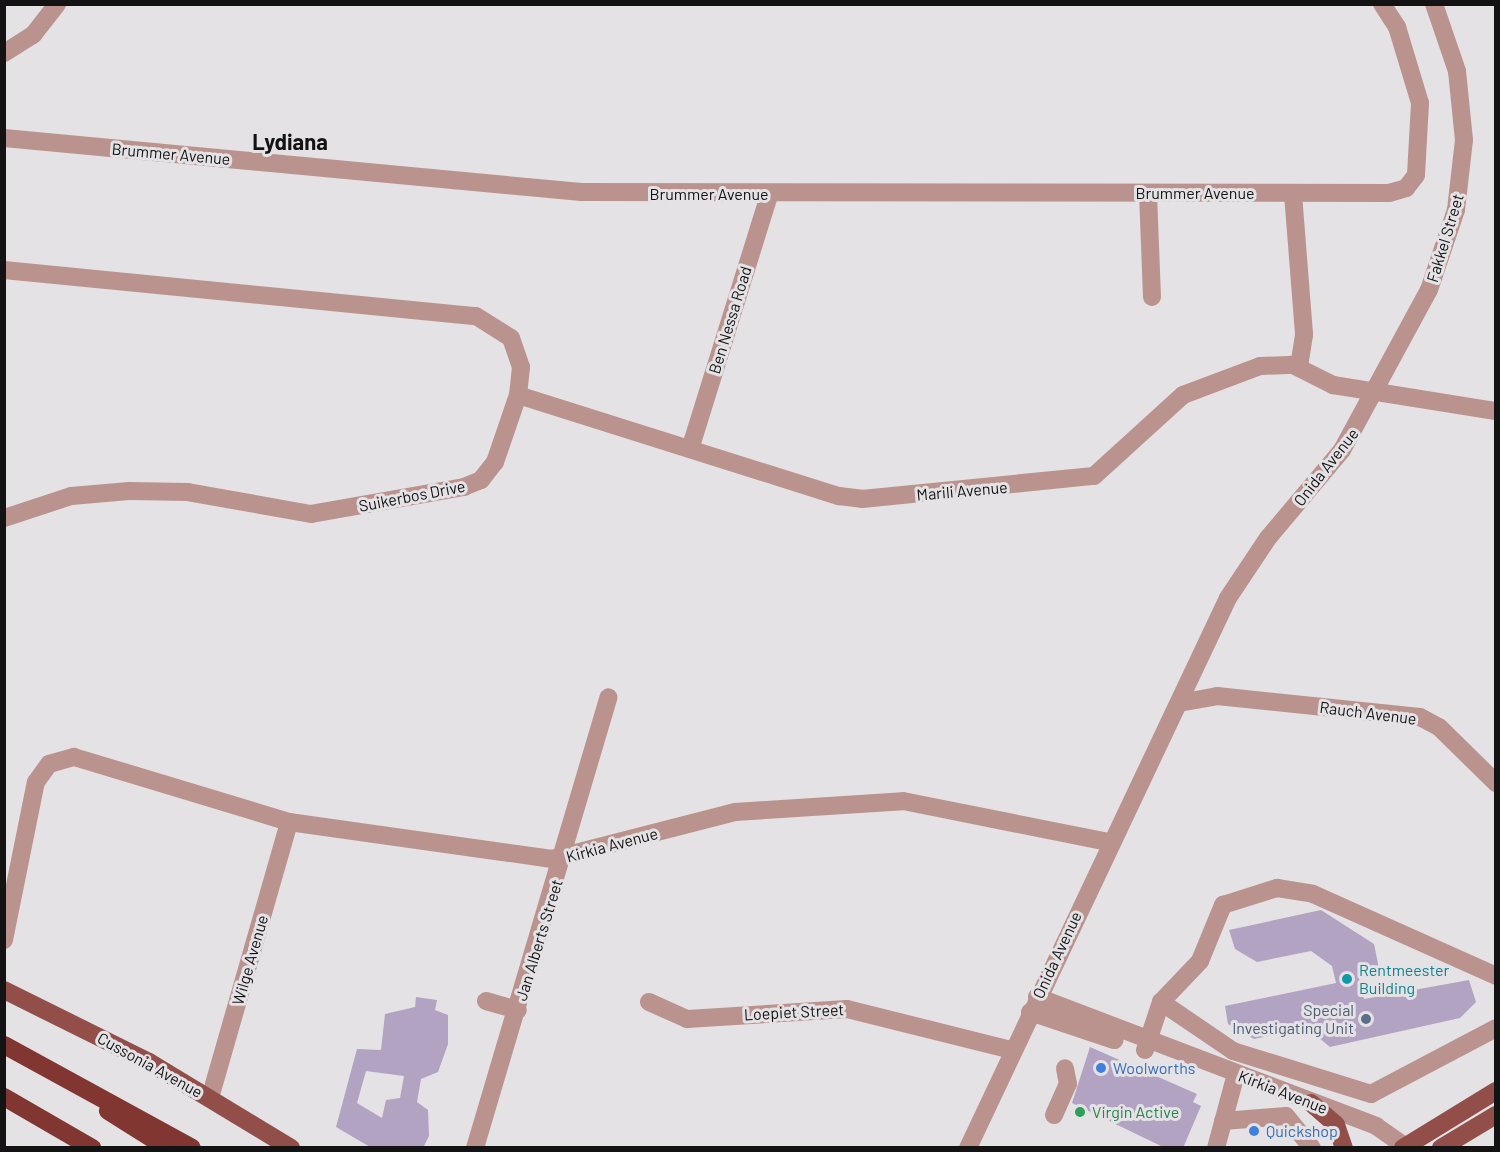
<!DOCTYPE html>
<style>
body{margin:0}
#map{position:relative;width:1500px;height:1152px;overflow:hidden;background:#e4e2e5;font-family:Barlow,sans-serif}
div>[style]{position:absolute}
[style*='--x']{left:calc(var(--x)*1px);top:calc(var(--y)*1px);width:calc(var(--w)*1px);rotate:calc(var(--a)*1deg)}
.building>*{inset:0;background:#b3a3c2}
.minor>*{height:18px;margin:-9px;padding:0 9px;transform-origin:9px;border-radius:9px;background:#ba938f}
.major>*{height:18px;margin:-9px;padding:0 9px;transform-origin:9px;border-radius:9px;background:#924f4a}
.highway>*{height:18px;margin:-9px;padding:0 9px;transform-origin:9px;border-radius:9px;background:#823631}
.dots>*{width:16px;height:16px;translate:-50% -50%;box-sizing:border-box;border:3px solid #e4e2e5;border-radius:50%}
span{translate:-50% -50%;white-space:nowrap;text-align:center;line-height:1.15;-webkit-text-stroke:6px #e4e2e5;paint-order:stroke}
.street-label{font-size:16px;color:#131314}
.culture-label{font-size:16px;color:#0d838f}
.left{translate:0 -50%;text-align:left}
.service-label{font-size:16px;color:#4e5e75}
.right{translate:-100% -50%;text-align:right}
.shop-label{font-size:16px;color:#366cbe}
.leisure-label{font-size:16px;color:#27864d}
.district-label{font-size:22px;color:#131314;font-weight:700}
.frame{position:absolute;inset:0;border:6px solid #131314;pointer-events:none}
</style>
<div id="map">
<div class="building">
<i style="clip-path:polygon(1321px 910px,1374px 944px,1380px 973px,1359px 978px,1364px 999px,1469px 980px,1476px 1002px,1460px 1018px,1330px 1047px,1307px 1028px,1254px 1039px,1228px 1024px,1225px 1006px,1336px 983px,1332px 966px,1311px 951px,1257px 962px,1235px 949px,1229px 930px)"></i>
<i style="clip-path:polygon(evenodd,416px 997px,437px 1000px,435px 1010px,448px 1015px,448px 1044px,438px 1072px,421px 1079px,417px 1102px,428px 1110px,429px 1136px,423px 1148px,370px 1147px,336px 1127px,354px 1060px,357px 1049px,381px 1050px,385px 1014px,415px 1007px,416px 997px,366px 1071px,404px 1076px,400px 1098px,386px 1100px,382px 1118px,357px 1103px,366px 1071px)"></i>
<i style="clip-path:polygon(1090px 1047px,1197px 1094px,1193px 1102px,1201px 1106px,1183px 1148px,1165px 1148px,1072px 1103px)"></i>
</div>
<div class="minor">
<i style="--x:4;--y:53;--w:34;--a:-32"></i>
<i style="--x:33;--y:35;--w:39;--a:-52"></i>
<i style="--x:4;--y:138;--w:580;--a:5.35"></i>
<i style="--x:581;--y:192;--w:808;--a:0.07"></i>
<i style="--x:1389;--y:193;--w:18;--a:-16"></i>
<i style="--x:1406;--y:188;--w:16;--a:-52"></i>
<i style="--x:1416;--y:175;--w:72;--a:-86.8"></i>
<i style="--x:1420;--y:103;--w:79;--a:-106.8"></i>
<i style="--x:1397;--y:27;--w:27;--a:-123"></i>
<i style="--x:1148;--y:193;--w:104;--a:87.8"></i>
<i style="--x:1293;--y:194;--w:141;--a:85.5"></i>
<i style="--x:1304;--y:335;--w:32;--a:99"></i>
<i style="--x:4;--y:270;--w:474;--a:5.6"></i>
<i style="--x:476;--y:316;--w:41;--a:32.2"></i>
<i style="--x:511;--y:338;--w:31;--a:71"></i>
<i style="--x:521;--y:367;--w:28;--a:96"></i>
<i style="--x:518;--y:395;--w:71;--a:108.9"></i>
<i style="--x:495;--y:462;--w:23;--a:128"></i>
<i style="--x:481;--y:480;--w:18;--a:158"></i>
<i style="--x:464;--y:487;--w:155;--a:170"></i>
<i style="--x:311;--y:514;--w:125;--a:-169.9"></i>
<i style="--x:188;--y:492;--w:59;--a:-179"></i>
<i style="--x:129;--y:491;--w:58;--a:175.1"></i>
<i style="--x:71;--y:496;--w:71;--a:161.8"></i>
<i style="--x:518;--y:395;--w:337;--a:17.5"></i>
<i style="--x:839;--y:496;--w:23;--a:7"></i>
<i style="--x:862;--y:499;--w:233;--a:-5.7"></i>
<i style="--x:1094;--y:476;--w:120;--a:-42.3"></i>
<i style="--x:1183;--y:395;--w:82;--a:-20.6"></i>
<i style="--x:1260;--y:366;--w:33;--a:-2"></i>
<i style="--x:1293;--y:365;--w:45;--a:26.6"></i>
<i style="--x:1333;--y:385;--w:165;--a:9.1"></i>
<i style="--x:691;--y:446;--w:263;--a:-72.7"></i>
<i style="--x:1179;--y:703;--w:39;--a:-10"></i>
<i style="--x:1217;--y:696;--w:204;--a:5.9"></i>
<i style="--x:1420;--y:717;--w:21;--a:28"></i>
<i style="--x:1439;--y:727;--w:80;--a:44.5"></i>
<i style="--x:4;--y:940;--w:161;--a:-78.6"></i>
<i style="--x:36;--y:782;--w:22;--a:-54"></i>
<i style="--x:49;--y:764;--w:26;--a:-16"></i>
<i style="--x:74;--y:757;--w:225;--a:16.8"></i>
<i style="--x:289;--y:822;--w:266;--a:8"></i>
<i style="--x:552;--y:859;--w:189;--a:-14.4"></i>
<i style="--x:735;--y:812;--w:168;--a:-3.7"></i>
<i style="--x:903;--y:801;--w:210;--a:11.3"></i>
<i style="--x:1037;--y:997;--w:363;--a:20.8"></i>
<i style="--x:1376;--y:1126;--w:39;--a:35"></i>
<i style="--x:486;--y:1001;--w:33;--a:16"></i>
<i style="--x:649;--y:1002;--w:42;--a:24.1"></i>
<i style="--x:687;--y:1019;--w:160;--a:-3.6"></i>
<i style="--x:847;--y:1009;--w:170;--a:14"></i>
<i style="--x:1161;--y:1002;--w:87;--a:34.2"></i>
<i style="--x:1233;--y:1051;--w:145;--a:17.3"></i>
<i style="--x:1371;--y:1094;--w:141;--a:-27.8"></i>
<i style="--x:1030;--y:1012;--w:89;--a:18.4"></i>
<i style="--x:1145;--y:1050;--w:51;--a:-71.6"></i>
<i style="--x:1161;--y:1002;--w:57;--a:-46.4"></i>
<i style="--x:1200;--y:961;--w:61;--a:-67.7"></i>
<i style="--x:1223;--y:905;--w:57;--a:-17.5"></i>
<i style="--x:1277;--y:888;--w:36;--a:9"></i>
<i style="--x:1313;--y:894;--w:201;--a:24.1"></i>
<i style="--x:210;--y:1098;--w:287;--a:-74"></i>
<i style="--x:1054;--y:1115;--w:34;--a:-66"></i>
<i style="--x:1068;--y:1084;--w:16;--a:-101"></i>
<i style="--x:1223;--y:1121;--w:63;--a:-4.5"></i>
<i style="--x:1286;--y:1116;--w:41;--a:50.9"></i>
<i style="--x:475;--y:1148;--w:470;--a:-73.5"></i>
<i style="--x:968;--y:1148;--w:608;--a:-64.7"></i>
<i style="--x:1228;--y:598;--w:72;--a:-56.3"></i>
<i style="--x:1268;--y:538;--w:115;--a:-49.9"></i>
<i style="--x:1342;--y:450;--w:182;--a:-61.5"></i>
<i style="--x:1429;--y:290;--w:84;--a:-71.4"></i>
<i style="--x:1456;--y:210;--w:70;--a:-83.5"></i>
<i style="--x:1464;--y:140;--w:69;--a:-95.8"></i>
<i style="--x:1457;--y:71;--w:71;--a:-108.9"></i>
<i style="--x:1216;--y:1148;--w:77;--a:-74.9"></i>
</div>
<div class="major">
<i style="--x:4;--y:990;--w:162;--a:26.4"></i>
<i style="--x:149;--y:1062;--w:166;--a:31.2"></i>
<i style="--x:1311;--y:1103;--w:33;--a:41"></i>
<i style="--x:1336;--y:1125;--w:24;--a:71"></i>
<i style="--x:1403;--y:1148;--w:109;--a:-31.5"></i>
<i style="--x:1441;--y:1148;--w:64;--a:-31"></i>
</div>
<div class="highway">
<i style="--x:4;--y:1045;--w:214;--a:28.7"></i>
<i style="--x:4;--y:1097;--w:102;--a:30.1"></i>
<i style="--x:108;--y:1111;--w:70;--a:32.1"></i>
</div>
<div class="dots">
<i style="left:1347px;top:979px;background:#0f9aa8"></i>
<i style="left:1366px;top:1019px;background:#5c6f8a"></i>
<i style="left:1101px;top:1068px;background:#3f7fe0"></i>
<i style="left:1080px;top:1112px;background:#2e9e5b"></i>
<i style="left:1254px;top:1131px;background:#3f7fe0"></i>
</div>
<div class="street-label">
<span style="left:171px;top:154px;rotate:5deg">Brummer Avenue</span>
<span style="left:1195px;top:193px">Brummer Avenue</span>
<span style="left:709px;top:194px">Brummer Avenue</span>
<span style="left:1445px;top:238px;rotate:-73deg">Fakkel Street</span>
<span style="left:730px;top:320px;rotate:-73deg">Ben Nessa Road</span>
<span style="left:1326px;top:467px;rotate:-52deg">Onida Avenue</span>
<span style="left:962px;top:491px;rotate:-5deg">Marili Avenue</span>
<span style="left:412px;top:496px;rotate:-11deg">Suikerbos Drive</span>
<span style="left:1368px;top:713px;rotate:7deg">Rauch Avenue</span>
<span style="left:612px;top:845px;rotate:-15deg">Kirkia Avenue</span>
<span style="left:539px;top:940px;rotate:-73deg">Jan Alberts Street</span>
<span style="left:1057px;top:955px;rotate:-65deg">Onida Avenue</span>
<span style="left:250px;top:960px;rotate:-74deg">Wilge Avenue</span>
<span style="left:794px;top:1012px;rotate:-3deg">Loepiet Street</span>
<span style="left:150px;top:1065px;rotate:29deg">Cussonia Avenue</span>
<span style="left:1283px;top:1092px;rotate:21deg">Kirkia Avenue</span>
</div>
<div class="culture-label">
<span class="left" style="left:1359px;top:979px">Rentmeester<br>Building</span>
</div>
<div class="service-label">
<span class="right" style="left:1354px;top:1019px">Special<br>Investigating Unit</span>
</div>
<div class="shop-label">
<span class="left" style="left:1113px;top:1068px">Woolworths</span>
<span class="left" style="left:1266px;top:1131px">Quickshop</span>
</div>
<div class="leisure-label">
<span class="left" style="left:1092px;top:1112px">Virgin Active</span>
</div>
<div class="district-label">
<span style="left:290px;top:142px">Lydiana</span>
</div>
<div class="frame"></div>
</div>
